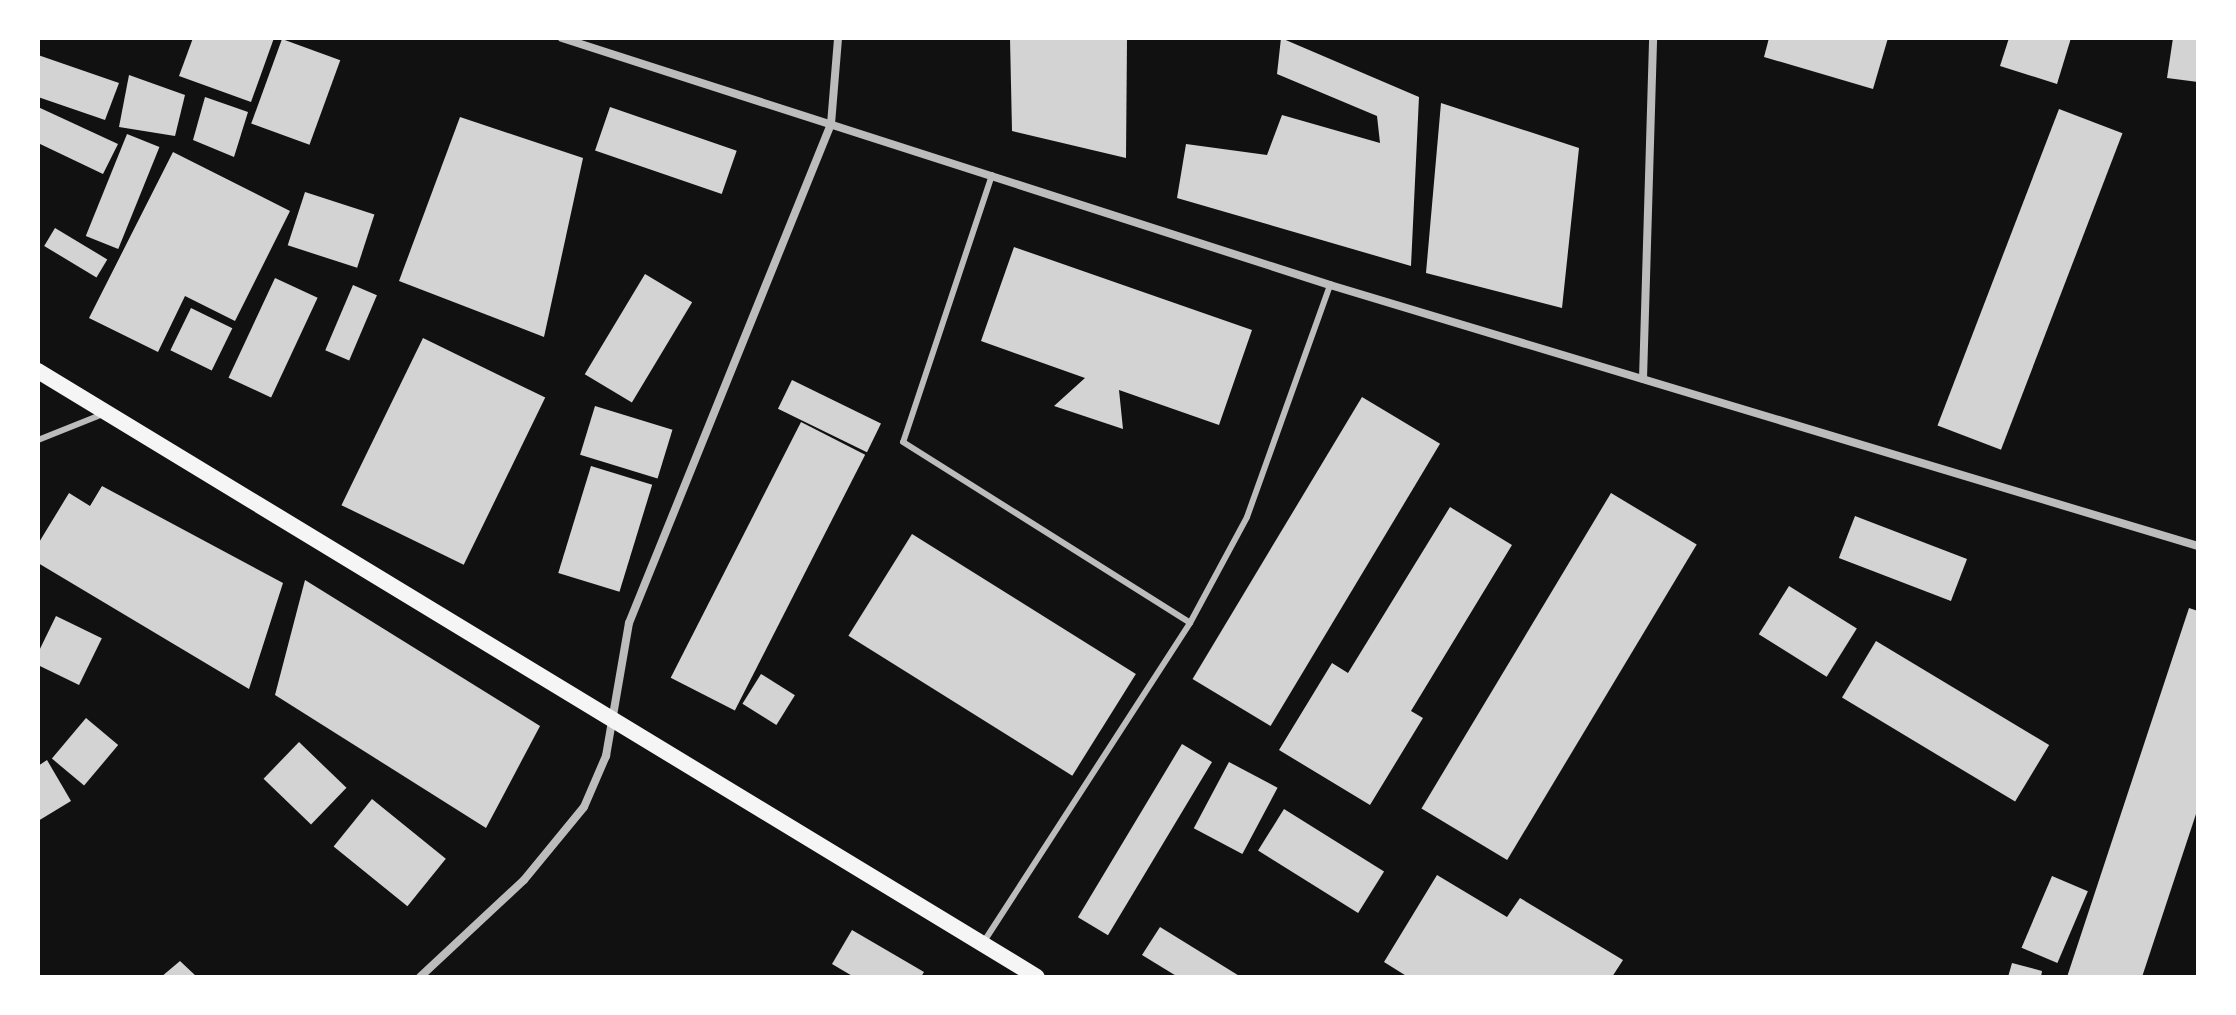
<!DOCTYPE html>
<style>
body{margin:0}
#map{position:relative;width:2236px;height:1015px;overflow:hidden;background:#111;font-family:Ubuntu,sans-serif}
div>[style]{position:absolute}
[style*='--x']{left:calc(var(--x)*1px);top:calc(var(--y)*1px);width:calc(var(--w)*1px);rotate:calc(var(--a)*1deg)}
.building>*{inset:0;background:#d3d3d3;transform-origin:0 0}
.service>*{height:6px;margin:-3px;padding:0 3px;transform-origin:3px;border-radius:3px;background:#bcbcbc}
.minor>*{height:8px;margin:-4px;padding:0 4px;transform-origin:4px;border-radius:4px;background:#bcbcbc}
.secondary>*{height:16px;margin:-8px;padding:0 8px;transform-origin:8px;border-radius:8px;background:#f5f5f5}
span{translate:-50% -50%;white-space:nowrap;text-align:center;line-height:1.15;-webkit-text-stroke:7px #fff;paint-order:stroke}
.frame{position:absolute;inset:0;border:40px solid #fff;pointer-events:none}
</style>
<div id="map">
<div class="building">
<i style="clip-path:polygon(193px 38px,274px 38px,251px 102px,179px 76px)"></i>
<i style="clip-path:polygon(1010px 38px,1127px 38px,1126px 158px,1012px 131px)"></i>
<i style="clip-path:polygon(1281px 38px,1419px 97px,1411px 266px,1177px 198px,1186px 144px,1267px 155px,1282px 115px,1380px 143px,1377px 116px,1277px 74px)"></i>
<i style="clip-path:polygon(1769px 38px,1888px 38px,1873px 89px,1764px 57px)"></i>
<i style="clip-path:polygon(2009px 38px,2071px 38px,2057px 84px,2000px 66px)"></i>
<i style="clip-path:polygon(2173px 38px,2198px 38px,2198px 82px,2167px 78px)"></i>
<i style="left:282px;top:39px;width:62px;height:90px;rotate:20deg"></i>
<i style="clip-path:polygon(38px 55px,119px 83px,105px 120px,38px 97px)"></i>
<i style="clip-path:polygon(129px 75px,185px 95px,175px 136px,119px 127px)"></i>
<i style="clip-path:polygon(205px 97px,248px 112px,234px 157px,193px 140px)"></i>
<i style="clip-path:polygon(1441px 103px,1579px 148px,1562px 308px,1426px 273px)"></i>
<i style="clip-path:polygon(38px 107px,118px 144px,103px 174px,38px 143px)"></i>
<i style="left:610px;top:107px;width:134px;height:46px;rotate:19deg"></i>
<i style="left:2059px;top:109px;width:68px;height:339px;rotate:21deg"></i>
<i style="clip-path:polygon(460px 117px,583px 158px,544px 337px,399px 281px)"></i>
<i style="left:127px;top:134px;width:35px;height:110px;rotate:22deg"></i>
<i style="clip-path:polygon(173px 152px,290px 211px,235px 321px,185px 296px,158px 352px,89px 318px)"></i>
<i style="left:305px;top:192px;width:73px;height:56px;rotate:18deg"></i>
<i style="left:55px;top:228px;width:61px;height:21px;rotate:31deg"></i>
<i style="clip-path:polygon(1014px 247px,1252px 330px,1219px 425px,1119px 390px,1123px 429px,1054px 406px,1085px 378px,981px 341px)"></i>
<i style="left:645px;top:274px;width:55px;height:117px;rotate:31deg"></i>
<i style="left:275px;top:278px;width:47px;height:110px;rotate:25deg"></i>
<i style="left:353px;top:285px;width:26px;height:71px;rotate:23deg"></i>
<i style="left:191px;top:308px;width:46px;height:47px;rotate:26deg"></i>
<i style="left:423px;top:338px;width:136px;height:186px;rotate:26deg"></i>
<i style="left:792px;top:380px;width:99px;height:32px;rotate:26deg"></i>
<i style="left:1362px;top:397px;width:91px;height:329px;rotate:31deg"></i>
<i style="left:595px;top:406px;width:81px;height:51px;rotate:17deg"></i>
<i style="left:801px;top:422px;width:72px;height:287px;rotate:27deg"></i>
<i style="left:591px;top:466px;width:64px;height:112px;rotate:17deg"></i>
<i style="clip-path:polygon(102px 486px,283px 583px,249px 689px,38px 563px,38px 544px,69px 493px,90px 506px)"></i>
<i style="left:1611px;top:493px;width:100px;height:368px;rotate:31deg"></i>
<i style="clip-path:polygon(1450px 507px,1512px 545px,1411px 711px,1423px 718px,1370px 805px,1279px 750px,1332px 663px,1348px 673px)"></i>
<i style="left:1855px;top:516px;width:120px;height:45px;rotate:21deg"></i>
<i style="left:912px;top:534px;width:264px;height:120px;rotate:32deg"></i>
<i style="clip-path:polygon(305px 580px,540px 726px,486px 828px,275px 695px)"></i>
<i style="left:1789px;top:586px;width:80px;height:57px;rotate:32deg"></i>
<i style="clip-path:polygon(2189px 608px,2198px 611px,2198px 808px,2142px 977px,2067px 977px)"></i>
<i style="left:56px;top:616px;width:51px;height:52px;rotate:26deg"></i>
<i style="left:1876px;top:641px;width:202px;height:66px;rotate:31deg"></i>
<i style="left:761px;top:674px;width:40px;height:35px;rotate:32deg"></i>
<i style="left:86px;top:718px;width:42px;height:53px;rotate:40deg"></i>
<i style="left:299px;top:742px;width:66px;height:51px;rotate:44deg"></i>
<i style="left:1182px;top:744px;width:35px;height:202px;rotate:31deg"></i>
<i style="clip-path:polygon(47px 760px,71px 801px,38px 821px,38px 766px)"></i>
<i style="left:1229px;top:762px;width:55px;height:75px;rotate:28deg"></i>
<i style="left:372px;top:799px;width:95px;height:61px;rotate:39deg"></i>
<i style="left:1284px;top:809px;width:118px;height:49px;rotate:32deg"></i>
<i style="clip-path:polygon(1437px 875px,1507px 917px,1520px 898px,1623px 960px,1612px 977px,1408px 977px,1384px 962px)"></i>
<i style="left:2052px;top:876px;width:39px;height:78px;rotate:23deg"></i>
<i style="clip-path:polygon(1160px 927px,1241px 977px,1178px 977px,1142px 955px)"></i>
<i style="clip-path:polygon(852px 930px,924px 972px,921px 977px,854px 977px,832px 964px)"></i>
<i style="clip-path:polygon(180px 961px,197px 977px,161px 977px)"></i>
<i style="clip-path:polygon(2012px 963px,2042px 971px,2041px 977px,2008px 977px)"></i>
</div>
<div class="service">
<i style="--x:992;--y:175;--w:281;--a:108.4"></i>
<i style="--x:903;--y:442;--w:339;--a:32.2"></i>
<i style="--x:1190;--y:623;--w:120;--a:-61.7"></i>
<i style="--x:1247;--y:517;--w:246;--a:-70.3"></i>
<i style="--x:38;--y:440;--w:70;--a:-21.8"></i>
<i style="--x:983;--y:943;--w:381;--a:-57.1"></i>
</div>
<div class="minor">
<i style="--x:562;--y:38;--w:807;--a:17.83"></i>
<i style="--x:1330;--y:285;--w:906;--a:16.74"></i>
<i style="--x:1643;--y:379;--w:341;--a:-88.3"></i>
<i style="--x:420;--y:977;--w:142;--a:-43"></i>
<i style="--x:524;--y:880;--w:94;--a:-50.6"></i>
<i style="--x:584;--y:807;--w:56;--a:-66.7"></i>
<i style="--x:606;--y:756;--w:135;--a:-80.2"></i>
<i style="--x:629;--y:623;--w:538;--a:-67.96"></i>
<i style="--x:831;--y:124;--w:86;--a:-85.3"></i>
</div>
<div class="secondary">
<i style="--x:38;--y:371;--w:1168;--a:31.24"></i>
</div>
<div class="frame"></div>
</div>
